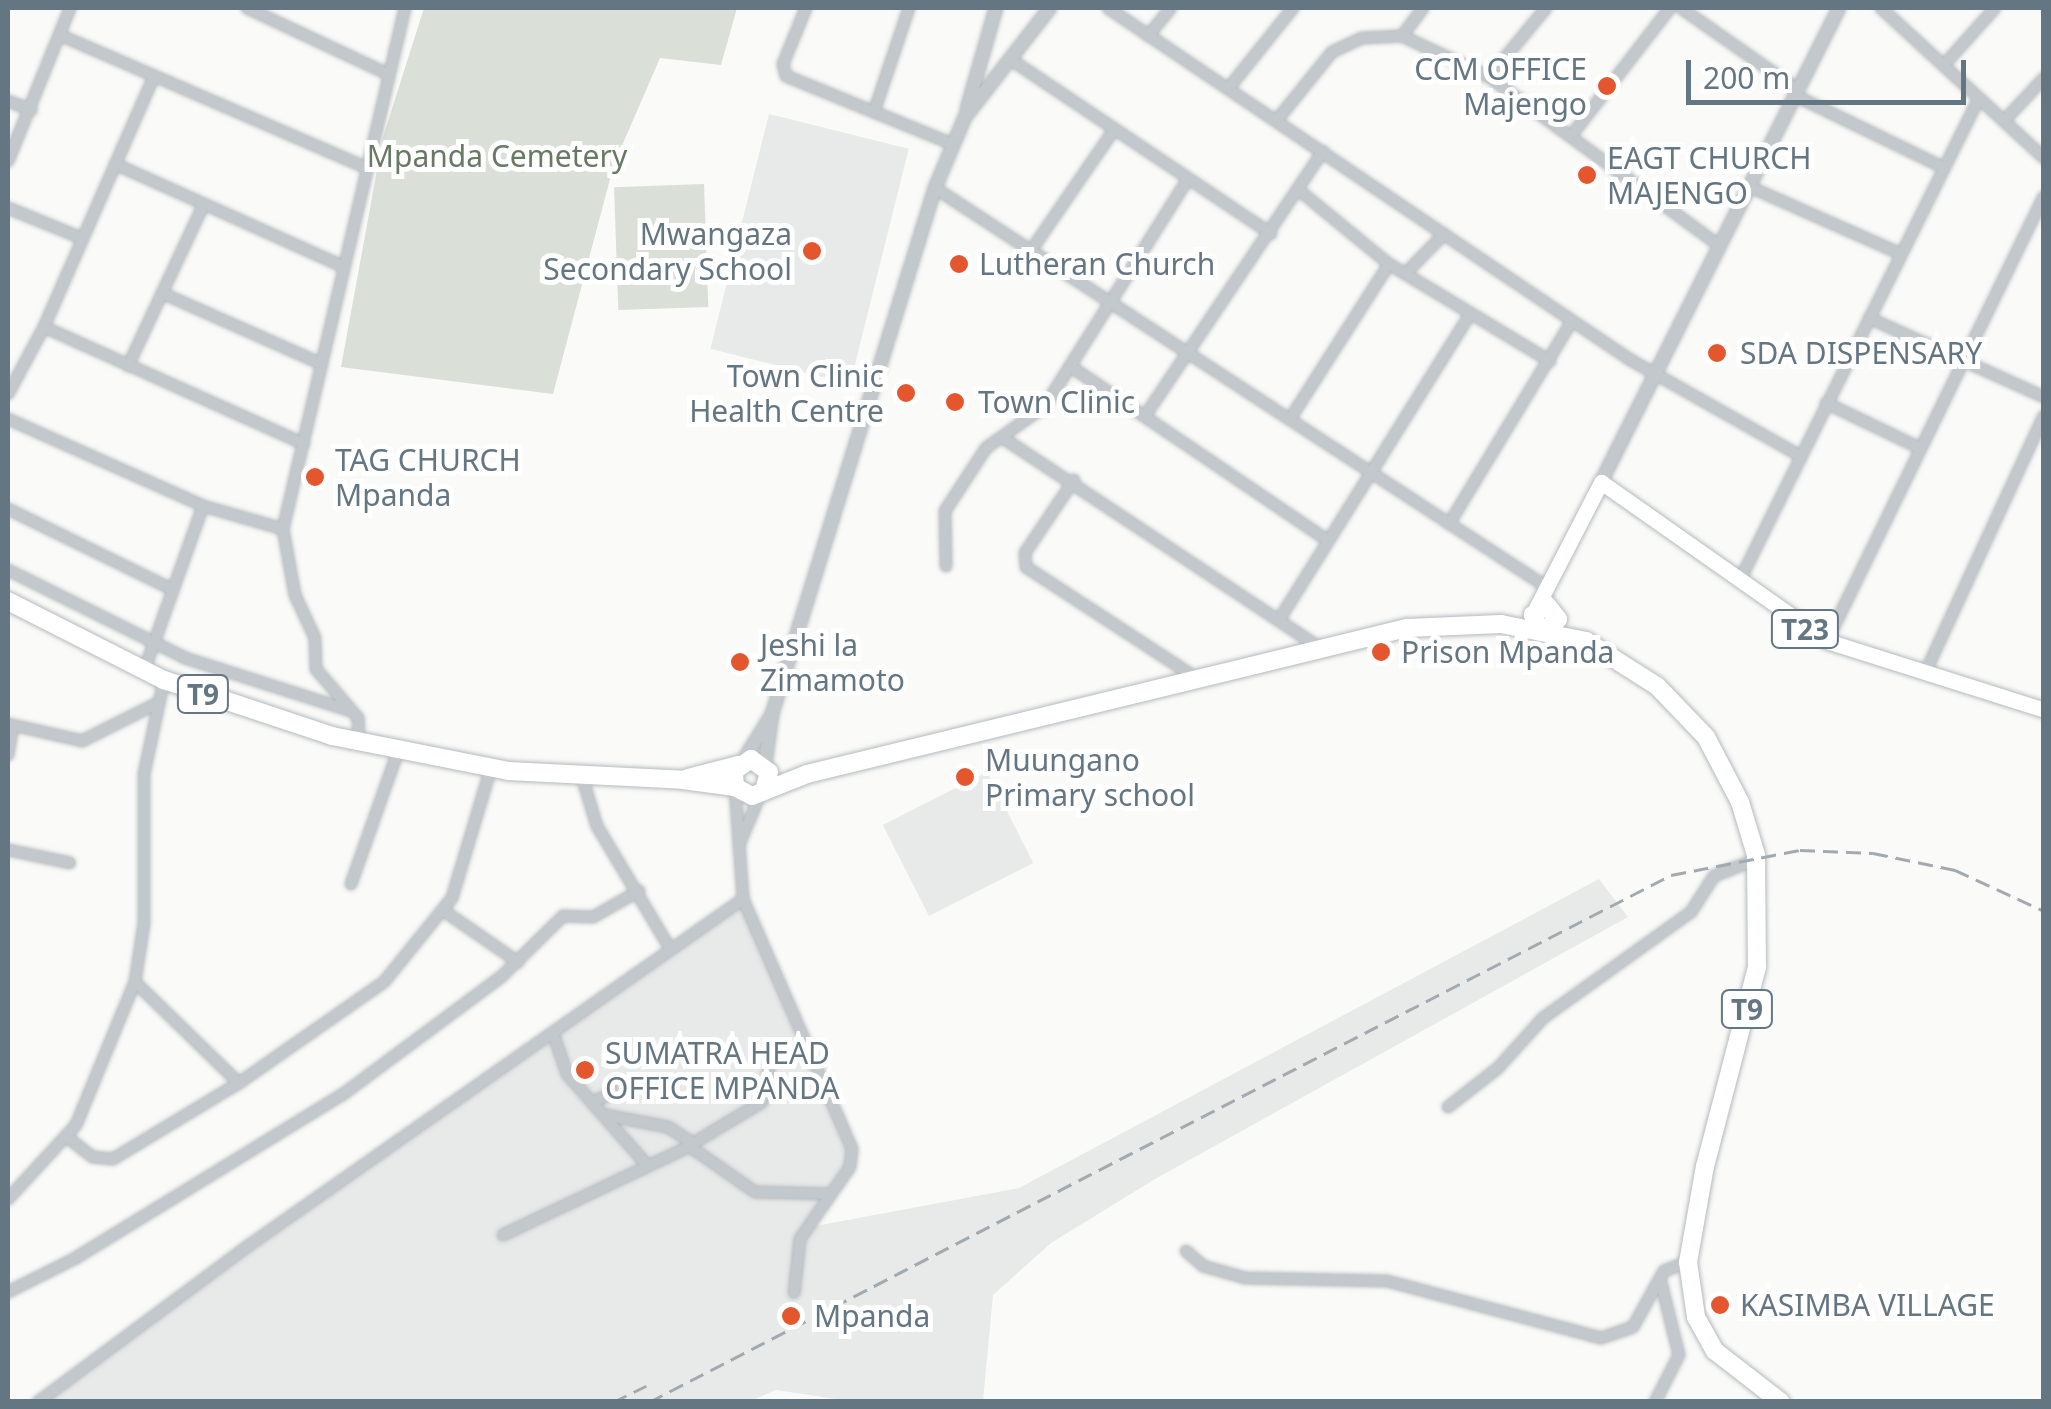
<!DOCTYPE html>
<style>
body{margin:0}
#map{position:relative;width:2051px;height:1409px;overflow:hidden;background:#fafaf8;font-family:"Noto Sans",sans-serif}
div>[style]{position:absolute}
[style*='--x']{left:calc(var(--x)*1px);top:calc(var(--y)*1px);width:calc(var(--w)*1px);rotate:calc(var(--a)*1deg)}
.built>*{inset:0;background:#e8e9e9;transform-origin:0 0}
.green>*{inset:0;background:#dadfd7;transform-origin:0 0}
.roads{filter:drop-shadow(0 0 2px #b5babe) drop-shadow(0 0 2px #b5babe)}
.minor>*{height:10px;margin:-5px;padding:0 5px;transform-origin:5px;border-radius:5px;background:#c3c8cc}
.tertiary>*{height:12px;margin:-6px;padding:0 6px;transform-origin:6px;border-radius:6px;background:#c3c8cc}
.primary>*{height:15px;margin:-7.5px;padding:0 7.5px;transform-origin:7.5px;border-radius:7.5px;background:#fff}
.trunk>*{height:18px;margin:-9px;padding:0 9px;transform-origin:9px;border-radius:9px;background:#fff}
.rail>*{height:2.5px;margin-top:-1.25px;transform-origin:0;background:repeating-linear-gradient(90deg,#a2aab0 0 15px,transparent 0 23px)}
.dots>*{width:28px;height:28px;translate:-50% -50%;box-sizing:border-box;border:5px solid #fff;border-radius:50%}
span{translate:-50% -50%;white-space:nowrap;text-align:center;line-height:1.15;-webkit-text-stroke:10px #fff;paint-order:stroke}
.shield-label span{padding:2px 8px;background:#fff;border:2px solid;border-radius:8px;-webkit-text-stroke-width:0}
.shield-label{font-size:28px;color:#657683;font-weight:700}
.poi-label{font-size:30px;color:#657683}
.right{translate:-100% -50%;text-align:right}
.left{translate:0 -50%;text-align:left}
.park-label{font-size:30px;color:#687a64}
.frame{position:absolute;inset:0;border:10px solid #657683;pointer-events:none}
.scale{position:absolute;left:1686px;top:60px;width:280px;height:45px;box-sizing:border-box;border:5px solid #657683;border-top:0;padding-left:12px;font-size:30px;line-height:35px;white-space:nowrap;color:#657683;-webkit-text-stroke:8px #fff;paint-order:stroke}
</style>
<div id="map">
<div class="built">
<i style="left:769px;top:114px;width:144px;height:242px;rotate:14deg"></i>
<i style="left:987px;top:772px;width:102px;height:117px;rotate:63deg"></i>
<i style="clip-path:polygon(1599px 879px,1628px 917px,1155px 1179px,1051px 1243px,993px 1295px,983px 1401px,856px 1402px,776px 1390px,748px 1402px,38px 1402px,743px 899px,842px 1120px,850px 1167px,810px 1227px,1019px 1188px)"></i>
</div>
<div class="green">
<i style="clip-path:polygon(424px 8px,737px 8px,721px 65px,660px 58px,614px 164px,553px 394px,341px 367px,383px 137px)"></i>
<i style="left:704px;top:184px;width:123px;height:90px;rotate:88deg"></i>
</div>
<div class="roads">
<div class="minor">
<i style="--x:247;--y:8;--w:156;--a:25.1"></i>
<i style="--x:806;--y:8;--w:61;--a:112.3"></i>
<i style="--x:783;--y:64;--w:12;--a:76"></i>
<i style="--x:786;--y:76;--w:180;--a:22.2"></i>
<i style="--x:1108;--y:8;--w:628;--a:33.97"></i>
<i style="--x:1629;--y:359;--w:195;--a:29.5"></i>
<i style="--x:1681;--y:8;--w:143;--a:35"></i>
<i style="--x:1881;--y:8;--w:222;--a:42.6"></i>
<i style="--x:62;--y:36;--w:332;--a:23.4"></i>
<i style="--x:1148;--y:36;--w:36;--a:-51"></i>
<i style="--x:1402;--y:36;--w:35;--a:-53"></i>
<i style="--x:1010;--y:59;--w:314;--a:33.8"></i>
<i style="--x:1944;--y:65;--w:76;--a:-48.2"></i>
<i style="--x:1489;--y:77;--w:89;--a:-50.4"></i>
<i style="--x:1228;--y:89;--w:104;--a:-51.3"></i>
<i style="--x:1796;--y:96;--w:165;--a:25.9"></i>
<i style="--x:8;--y:101;--w:25;--a:21"></i>
<i style="--x:874;--y:112;--w:110;--a:-71.4"></i>
<i style="--x:1277;--y:120;--w:87;--a:-51"></i>
<i style="--x:1332;--y:52;--w:33;--a:-25"></i>
<i style="--x:1362;--y:38;--w:40;--a:-2.9"></i>
<i style="--x:1402;--y:36;--w:96;--a:25.2"></i>
<i style="--x:1489;--y:77;--w:286;--a:36.2"></i>
<i style="--x:2004;--y:121;--w:59;--a:-47.1"></i>
<i style="--x:1571;--y:136;--w:162;--a:-52.3"></i>
<i style="--x:8;--y:161;--w:165;--a:-67.9"></i>
<i style="--x:115;--y:164;--w:251;--a:24.2"></i>
<i style="--x:1750;--y:187;--w:163;--a:23.9"></i>
<i style="--x:935;--y:188;--w:728;--a:33.12"></i>
<i style="--x:1300;--y:191;--w:115;--a:39.4"></i>
<i style="--x:1389;--y:264;--w:188;--a:31.1"></i>
<i style="--x:8;--y:208;--w:77;--a:22.2"></i>
<i style="--x:1030;--y:252;--w:148;--a:-55.5"></i>
<i style="--x:1405;--y:274;--w:56;--a:-45.7"></i>
<i style="--x:164;--y:294;--w:173;--a:23.9"></i>
<i style="--x:1869;--y:318;--w:192;--a:24.3"></i>
<i style="--x:44;--y:327;--w:285;--a:24.2"></i>
<i style="--x:128;--y:366;--w:179;--a:-64.9"></i>
<i style="--x:1070;--y:366;--w:310;--a:34.1"></i>
<i style="--x:8;--y:394;--w:76;--a:-61.8"></i>
<i style="--x:44;--y:327;--w:274;--a:-66.3"></i>
<i style="--x:1826;--y:403;--w:104;--a:25.6"></i>
<i style="--x:1145;--y:416;--w:319;--a:-56.1"></i>
<i style="--x:8;--y:419;--w:214;--a:24"></i>
<i style="--x:203;--y:506;--w:83;--a:16"></i>
<i style="--x:1290;--y:419;--w:184;--a:-57.4"></i>
<i style="--x:1006;--y:440;--w:375;--a:33.5"></i>
<i style="--x:1074;--y:480;--w:88;--a:123.9"></i>
<i style="--x:1025;--y:553;--w:14;--a:86"></i>
<i style="--x:1026;--y:567;--w:203;--a:33.1"></i>
<i style="--x:8;--y:509;--w:182;--a:26.1"></i>
<i style="--x:1449;--y:524;--w:237;--a:-58.8"></i>
<i style="--x:946;--y:566;--w:55;--a:-91"></i>
<i style="--x:945;--y:511;--w:75;--a:-56.9"></i>
<i style="--x:986;--y:448;--w:72;--a:-35.4"></i>
<i style="--x:1045;--y:406;--w:268;--a:-57.8"></i>
<i style="--x:8;--y:570;--w:198;--a:26.4"></i>
<i style="--x:185;--y:658;--w:171;--a:17.7"></i>
<i style="--x:1739;--y:582;--w:540;--a:-63.62"></i>
<i style="--x:1279;--y:620;--w:361;--a:-58"></i>
<i style="--x:1827;--y:641;--w:494;--a:-64"></i>
<i style="--x:144;--y:671;--w:175;--a:-70.3"></i>
<i style="--x:1925;--y:673;--w:283;--a:-65.2"></i>
<i style="--x:8;--y:724;--w:76;--a:12.9"></i>
<i style="--x:82;--y:741;--w:83;--a:-26.6"></i>
<i style="--x:359;--y:741;--w:23;--a:-92"></i>
<i style="--x:358;--y:718;--w:65;--a:-130.6"></i>
<i style="--x:316;--y:669;--w:31;--a:-92"></i>
<i style="--x:315;--y:638;--w:47;--a:-114.9"></i>
<i style="--x:295;--y:595;--w:67;--a:-100.3"></i>
<i style="--x:283;--y:529;--w:535;--a:-76.82"></i>
<i style="--x:8;--y:755;--w:30;--a:-81"></i>
<i style="--x:582;--y:777;--w:51;--a:73"></i>
<i style="--x:597;--y:826;--w:144;--a:59.2"></i>
<i style="--x:735;--y:787;--w:112;--a:85.9"></i>
<i style="--x:743;--y:899;--w:273;--a:66.4"></i>
<i style="--x:852;--y:1149;--w:18;--a:96"></i>
<i style="--x:850;--y:1167;--w:88;--a:124.8"></i>
<i style="--x:800;--y:1239;--w:54;--a:96.3"></i>
<i style="--x:739;--y:845;--w:54;--a:-67.2"></i>
<i style="--x:8;--y:850;--w:63;--a:11.8"></i>
<i style="--x:351;--y:884;--w:141;--a:-70.5"></i>
<i style="--x:444;--y:911;--w:90;--a:34.6"></i>
<i style="--x:135;--y:982;--w:145;--a:44.2"></i>
<i style="--x:553;--y:1033;--w:43;--a:71.1"></i>
<i style="--x:567;--y:1074;--w:121;--a:48.7"></i>
<i style="--x:593;--y:1102;--w:45;--a:-24.9"></i>
<i style="--x:1448;--y:1107;--w:63;--a:-38"></i>
<i style="--x:1498;--y:1068;--w:67;--a:-48"></i>
<i style="--x:1543;--y:1018;--w:182;--a:-35.6"></i>
<i style="--x:1691;--y:912;--w:43;--a:-57.4"></i>
<i style="--x:1714;--y:876;--w:46;--a:-21.6"></i>
<i style="--x:605;--y:1115;--w:64;--a:10.8"></i>
<i style="--x:668;--y:1127;--w:30;--a:33"></i>
<i style="--x:67;--y:1137;--w:33;--a:38"></i>
<i style="--x:93;--y:1157;--w:20;--a:6"></i>
<i style="--x:113;--y:1159;--w:147;--a:-31.1"></i>
<i style="--x:239;--y:1083;--w:177;--a:-34.9"></i>
<i style="--x:384;--y:982;--w:108;--a:-51"></i>
<i style="--x:452;--y:898;--w:136;--a:-73.3"></i>
<i style="--x:689;--y:1146;--w:80;--a:34.9"></i>
<i style="--x:755;--y:1192;--w:75;--a:1.5"></i>
<i style="--x:8;--y:1199;--w:100;--a:-47.4"></i>
<i style="--x:76;--y:1125;--w:155;--a:-67.6"></i>
<i style="--x:135;--y:982;--w:60;--a:-81.3"></i>
<i style="--x:144;--y:923;--w:149;--a:-90"></i>
<i style="--x:144;--y:774;--w:96;--a:-78"></i>
<i style="--x:503;--y:1235;--w:198;--a:-25.4"></i>
<i style="--x:682;--y:1150;--w:93;--a:-31"></i>
<i style="--x:762;--y:1102;--w:35;--a:-78"></i>
<i style="--x:1186;--y:1251;--w:23;--a:41"></i>
<i style="--x:1203;--y:1266;--w:44;--a:15.9"></i>
<i style="--x:1245;--y:1278;--w:142;--a:1.2"></i>
<i style="--x:1387;--y:1281;--w:221;--a:14.9"></i>
<i style="--x:1601;--y:1338;--w:34;--a:-19"></i>
<i style="--x:1633;--y:1327;--w:64;--a:-61"></i>
<i style="--x:1664;--y:1271;--w:26;--a:-21"></i>
<i style="--x:8;--y:1292;--w:74;--a:-26.6"></i>
<i style="--x:74;--y:1259;--w:314;--a:-31.5"></i>
<i style="--x:342;--y:1095;--w:199;--a:-36.6"></i>
<i style="--x:502;--y:976;--w:86;--a:-44.5"></i>
<i style="--x:563;--y:916;--w:30;--a:2"></i>
<i style="--x:593;--y:917;--w:53;--a:-29.5"></i>
<i style="--x:38;--y:1402;--w:262;--a:-36.6"></i>
<i style="--x:248;--y:1246;--w:605;--a:-35.03"></i>
<i style="--x:1655;--y:1402;--w:53;--a:-62.9"></i>
<i style="--x:1679;--y:1355;--w:75;--a:-103.9"></i>
</div>
<div class="tertiary">
<i style="--x:967;--y:109;--w:105;--a:-74"></i>
<i style="--x:1601;--y:482;--w:530;--a:-63.34"></i>
<i style="--x:743;--y:761;--w:53;--a:-58.1"></i>
<i style="--x:765;--y:765;--w:51;--a:-82.2"></i>
<i style="--x:772;--y:714;--w:551;--a:-72.78"></i>
<i style="--x:935;--y:188;--w:77;--a:-67.1"></i>
<i style="--x:965;--y:117;--w:138;--a:-52.1"></i>
</div>
<div class="primary">
<i style="--x:1536;--y:608;--w:142;--a:-62.7"></i>
<i style="--x:1601;--y:482;--w:276;--a:35.1"></i>
<i style="--x:1827;--y:641;--w:228;--a:17.6"></i>
</div>
<div class="trunk">
<i style="--x:8;--y:601;--w:175;--a:26.9"></i>
<i style="--x:164;--y:680;--w:177;--a:18.4"></i>
<i style="--x:332;--y:736;--w:179;--a:11.2"></i>
<i style="--x:508;--y:771;--w:175;--a:2.9"></i>
<i style="--x:683;--y:780;--w:52;--a:7.7"></i>
<i style="--x:735;--y:787;--w:19;--a:28"></i>
<i style="--x:752;--y:796;--w:59;--a:-21.8"></i>
<i style="--x:807;--y:774;--w:618;--a:-13.68"></i>
<i style="--x:1407;--y:628;--w:94;--a:-2.4"></i>
<i style="--x:1501;--y:624;--w:87;--a:11.3"></i>
<i style="--x:1586;--y:641;--w:84;--a:32.4"></i>
<i style="--x:1657;--y:686;--w:71;--a:46.1"></i>
<i style="--x:1706;--y:737;--w:73;--a:62.4"></i>
<i style="--x:1740;--y:802;--w:55;--a:73.2"></i>
<i style="--x:1756;--y:855;--w:112;--a:89.5"></i>
<i style="--x:1757;--y:967;--w:206;--a:104.6"></i>
<i style="--x:1705;--y:1166;--w:97;--a:100"></i>
<i style="--x:1688;--y:1262;--w:56;--a:81.7"></i>
<i style="--x:1696;--y:1317;--w:39;--a:61"></i>
<i style="--x:1715;--y:1351;--w:83;--a:37.7"></i>
<i style="--x:1540;--y:630;--w:17;--a:-115"></i>
<i style="--x:1533;--y:615;--w:17;--a:-36"></i>
<i style="--x:1547;--y:605;--w:18;--a:52"></i>
<i style="--x:1558;--y:619;--w:18;--a:139"></i>
<i style="--x:688;--y:778;--w:52;--a:-14.6"></i>
<i style="--x:735;--y:787;--w:16;--a:-94"></i>
<i style="--x:734;--y:771;--w:21;--a:-35"></i>
<i style="--x:751;--y:759;--w:22;--a:36"></i>
<i style="--x:769;--y:772;--w:20;--a:105"></i>
</div>
</div>
<div class="rail">
<i style="--x:613;--y:1402;--w:37;--a:-26"></i>
<i style="--x:649;--y:1402;--w:1150;--a:-27.28"></i>
<i style="--x:1671;--y:875;--w:131;--a:-11"></i>
<i style="--x:1800;--y:850;--w:73;--a:2.4"></i>
<i style="--x:1873;--y:853;--w:84;--a:11.7"></i>
<i style="--x:1955;--y:870;--w:98;--a:24.7"></i>
</div>
<div class="dots">
<i style="left:1607px;top:86px;background:#e4572e"></i>
<i style="left:1587px;top:175px;background:#e4572e"></i>
<i style="left:812px;top:251px;background:#e4572e"></i>
<i style="left:959px;top:264px;background:#e4572e"></i>
<i style="left:1717px;top:353px;background:#e4572e"></i>
<i style="left:906px;top:393px;background:#e4572e"></i>
<i style="left:955px;top:402px;background:#e4572e"></i>
<i style="left:315px;top:477px;background:#e4572e"></i>
<i style="left:1381px;top:652px;background:#e4572e"></i>
<i style="left:740px;top:662px;background:#e4572e"></i>
<i style="left:965px;top:777px;background:#e4572e"></i>
<i style="left:585px;top:1070px;background:#e4572e"></i>
<i style="left:1720px;top:1305px;background:#e4572e"></i>
<i style="left:791px;top:1316px;background:#e4572e"></i>
</div>
<div class="shield-label">
<span style="left:1805px;top:629px">T23</span>
<span style="left:203px;top:694px">T9</span>
<span style="left:1747px;top:1009px">T9</span>
</div>
<div class="poi-label">
<span class="right" style="left:1587px;top:86px">CCM OFFICE<br>Majengo</span>
<span class="left" style="left:1607px;top:175px">EAGT CHURCH<br>MAJENGO</span>
<span class="right" style="left:792px;top:251px">Mwangaza<br>Secondary School</span>
<span class="left" style="left:979px;top:264px">Lutheran Church</span>
<span class="left" style="left:1740px;top:353px">SDA DISPENSARY</span>
<span class="right" style="left:884px;top:393px">Town Clinic<br>Health Centre</span>
<span class="left" style="left:978px;top:402px">Town Clinic</span>
<span class="left" style="left:335px;top:477px">TAG CHURCH<br>Mpanda</span>
<span class="left" style="left:760px;top:662px">Jeshi la<br>Zimamoto</span>
<span class="left" style="left:1401px;top:652px">Prison Mpanda</span>
<span class="left" style="left:985px;top:777px">Muungano<br>Primary school</span>
<span class="left" style="left:605px;top:1070px">SUMATRA HEAD<br>OFFICE MPANDA</span>
<span class="left" style="left:1740px;top:1305px">KASIMBA VILLAGE</span>
<span class="left" style="left:814px;top:1316px">Mpanda</span>
</div>
<div class="park-label">
<span style="left:497px;top:156px">Mpanda Cemetery</span>
</div>
<div class="frame"></div>
<div class="scale">200 m</div>
</div>
